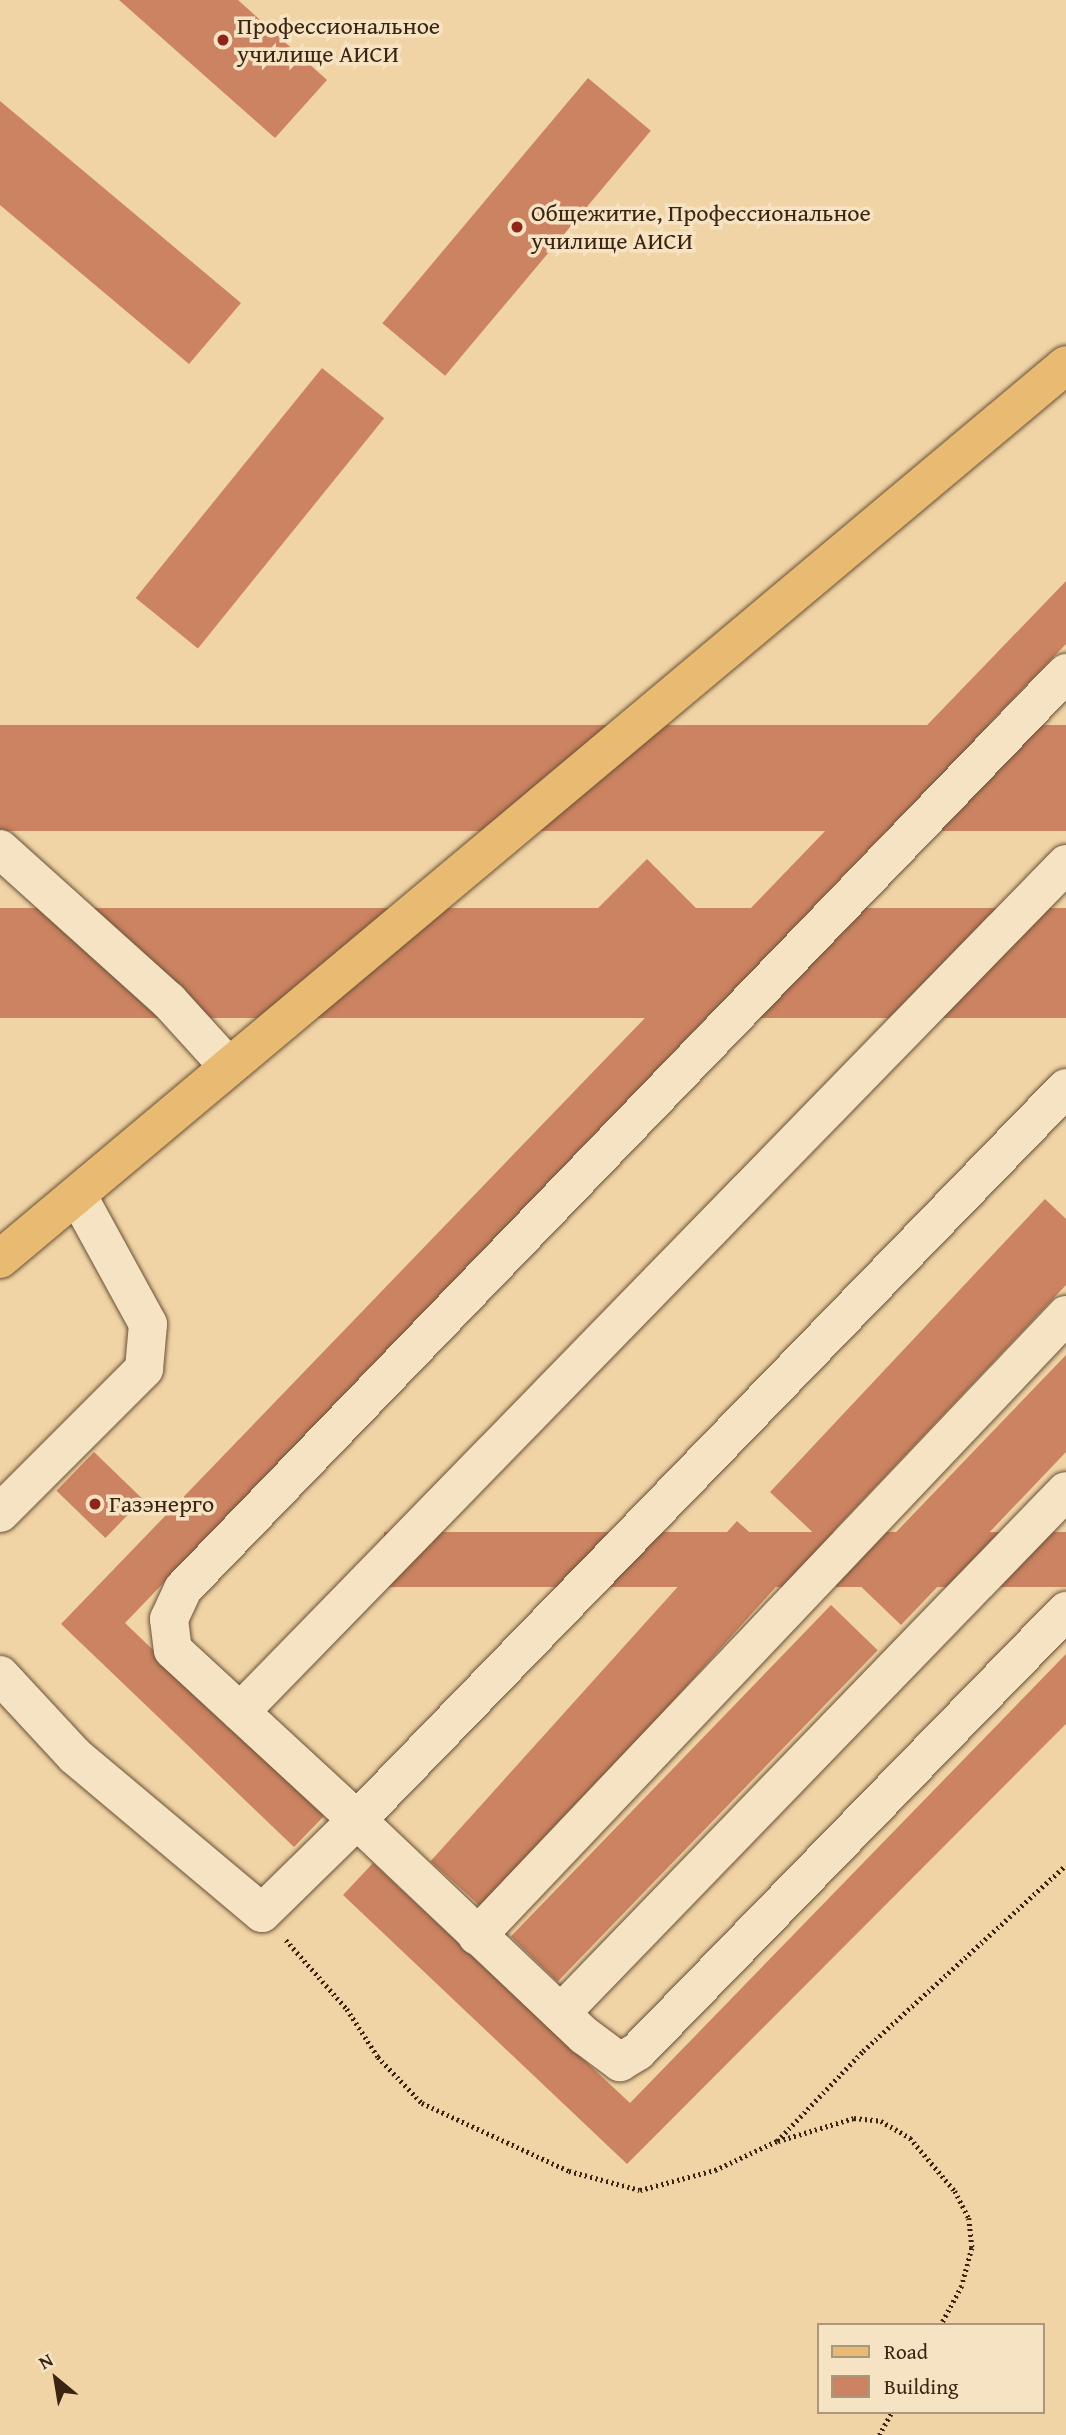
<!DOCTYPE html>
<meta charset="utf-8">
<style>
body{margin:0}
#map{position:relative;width:1066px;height:2435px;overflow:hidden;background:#f1d4a5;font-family:"Gentium Book Plus",serif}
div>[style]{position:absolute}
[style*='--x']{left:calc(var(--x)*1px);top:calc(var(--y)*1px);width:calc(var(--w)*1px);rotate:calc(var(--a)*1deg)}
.building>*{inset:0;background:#cb8361;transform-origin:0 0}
.path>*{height:4.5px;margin-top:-2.25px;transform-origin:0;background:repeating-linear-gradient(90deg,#3b2411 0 2px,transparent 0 5.5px)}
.roads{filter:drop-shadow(0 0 2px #685036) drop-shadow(0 0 2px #685036)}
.minor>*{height:38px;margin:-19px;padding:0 19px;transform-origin:19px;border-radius:19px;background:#f6e3c4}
.major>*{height:38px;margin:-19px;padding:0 19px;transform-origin:19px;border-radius:19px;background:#e8ba72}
.dots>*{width:19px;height:19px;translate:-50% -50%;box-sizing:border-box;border:4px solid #f6e3c4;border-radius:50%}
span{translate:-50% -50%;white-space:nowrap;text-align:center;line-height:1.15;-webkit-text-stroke:7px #f6e3c4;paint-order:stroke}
.poi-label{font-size:24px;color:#3b2411}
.left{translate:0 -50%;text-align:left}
.legend{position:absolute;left:817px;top:2323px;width:228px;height:91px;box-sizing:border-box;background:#f6e3c4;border:2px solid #ab977c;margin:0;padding:9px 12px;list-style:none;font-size:21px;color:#3b2411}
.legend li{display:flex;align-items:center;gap:14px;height:35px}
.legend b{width:35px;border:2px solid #ab977c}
.north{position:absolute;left:21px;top:2344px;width:70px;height:70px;-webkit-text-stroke:5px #f6e3c4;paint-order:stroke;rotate:330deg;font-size:19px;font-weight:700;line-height:28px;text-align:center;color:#3b2411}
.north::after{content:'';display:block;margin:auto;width:24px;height:32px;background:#3b2411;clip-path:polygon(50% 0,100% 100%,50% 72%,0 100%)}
</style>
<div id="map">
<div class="building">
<i style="clip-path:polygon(119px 0,238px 0,327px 80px,275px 138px)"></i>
<i style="left:588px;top:78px;width:82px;height:320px;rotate:40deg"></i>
<i style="clip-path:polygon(0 101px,241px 303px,189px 364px,0 205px)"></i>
<i style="left:322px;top:368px;width:80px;height:296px;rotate:39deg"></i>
<i style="clip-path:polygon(1066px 581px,1066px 644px,125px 1623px,325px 1815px,294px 1847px,61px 1624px)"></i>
<i style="left:1066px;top:725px;width:106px;height:1267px;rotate:90deg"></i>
<i style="left:647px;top:859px;width:83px;height:83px;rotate:45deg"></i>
<i style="left:1066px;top:908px;width:110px;height:1134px;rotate:90deg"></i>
<i style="clip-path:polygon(1045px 1199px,1066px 1219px,1066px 1285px,823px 1542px,770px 1492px)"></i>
<i style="clip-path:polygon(1066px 1355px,1066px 1452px,901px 1625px,852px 1578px)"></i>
<i style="left:94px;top:1452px;width:68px;height:54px;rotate:44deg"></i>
<i style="left:737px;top:1521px;width:73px;height:458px;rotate:42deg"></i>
<i style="left:1066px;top:1532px;width:55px;height:682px;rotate:90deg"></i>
<i style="left:831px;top:1605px;width:65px;height:461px;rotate:44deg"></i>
<i style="clip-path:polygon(1066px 1654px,1066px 1724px,627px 2164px,343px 1895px,373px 1863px,630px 2103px)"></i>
</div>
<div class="path">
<i style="--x:286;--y:1940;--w:92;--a:48.5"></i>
<i style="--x:347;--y:2009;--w:57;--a:57.1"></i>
<i style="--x:378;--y:2057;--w:64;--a:46.3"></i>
<i style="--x:422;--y:2103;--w:162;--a:24.8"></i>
<i style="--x:569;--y:2171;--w:73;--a:15"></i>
<i style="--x:640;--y:2190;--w:78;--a:-14.9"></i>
<i style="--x:715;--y:2170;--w:68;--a:-25.1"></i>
<i style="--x:777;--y:2141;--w:124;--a:-46.3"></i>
<i style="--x:863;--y:2051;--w:275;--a:-42.5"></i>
<i style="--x:778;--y:2141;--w:79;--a:-16.8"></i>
<i style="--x:854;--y:2118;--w:27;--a:6"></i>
<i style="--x:881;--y:2121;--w:34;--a:30"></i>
<i style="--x:910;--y:2138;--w:70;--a:49.7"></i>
<i style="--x:955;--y:2191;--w:30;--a:63"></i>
<i style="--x:969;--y:2218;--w:30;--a:84"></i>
<i style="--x:972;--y:2248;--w:39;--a:105"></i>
<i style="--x:962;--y:2286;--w:44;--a:118.3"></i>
<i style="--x:879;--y:2435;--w:26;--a:-61"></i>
</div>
<div class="roads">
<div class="minor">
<i style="--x:1066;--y:673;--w:1272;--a:133.95"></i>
<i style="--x:183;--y:1589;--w:33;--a:115"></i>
<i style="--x:169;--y:1619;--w:31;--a:83"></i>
<i style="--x:173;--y:1650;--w:251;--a:42.7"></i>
<i style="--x:357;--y:1820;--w:1019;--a:-45.91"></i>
<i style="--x:0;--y:849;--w:227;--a:42"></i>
<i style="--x:169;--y:1001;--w:88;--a:47.8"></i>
<i style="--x:0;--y:1513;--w:204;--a:-45"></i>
<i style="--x:144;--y:1369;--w:45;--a:-84.9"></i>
<i style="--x:148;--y:1324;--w:146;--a:-118.7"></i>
<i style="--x:0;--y:1675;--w:110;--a:47.2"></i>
<i style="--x:75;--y:1756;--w:244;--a:40"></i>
<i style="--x:262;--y:1913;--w:133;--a:-44.4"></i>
<i style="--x:357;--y:1820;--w:314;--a:43.5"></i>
<i style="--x:585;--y:2036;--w:44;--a:36.6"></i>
<i style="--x:620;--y:2062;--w:21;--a:-31"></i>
<i style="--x:638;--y:2051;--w:614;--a:-45.79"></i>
<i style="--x:240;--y:1712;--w:1184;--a:-45.75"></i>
<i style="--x:477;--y:1936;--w:856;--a:-46.51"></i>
<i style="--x:561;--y:2013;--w:726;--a:-45.95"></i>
</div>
<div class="major">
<i style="--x:0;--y:1259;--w:1391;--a:-39.98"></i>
</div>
</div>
<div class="dots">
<i style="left:223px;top:40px;background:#8f2418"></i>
<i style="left:517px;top:227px;background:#8f2418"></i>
<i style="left:95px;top:1504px;background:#8f2418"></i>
</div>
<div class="poi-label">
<span class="left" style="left:237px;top:40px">Профессиональное<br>училище АИСИ</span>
<span class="left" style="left:531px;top:227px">Общежитие, Профессиональное<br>училище АИСИ</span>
<span class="left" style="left:109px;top:1504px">Газэнерго</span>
</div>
<ul class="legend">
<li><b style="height:9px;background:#e8ba72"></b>Road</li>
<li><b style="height:19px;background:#cb8361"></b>Building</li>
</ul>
<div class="north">N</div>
</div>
